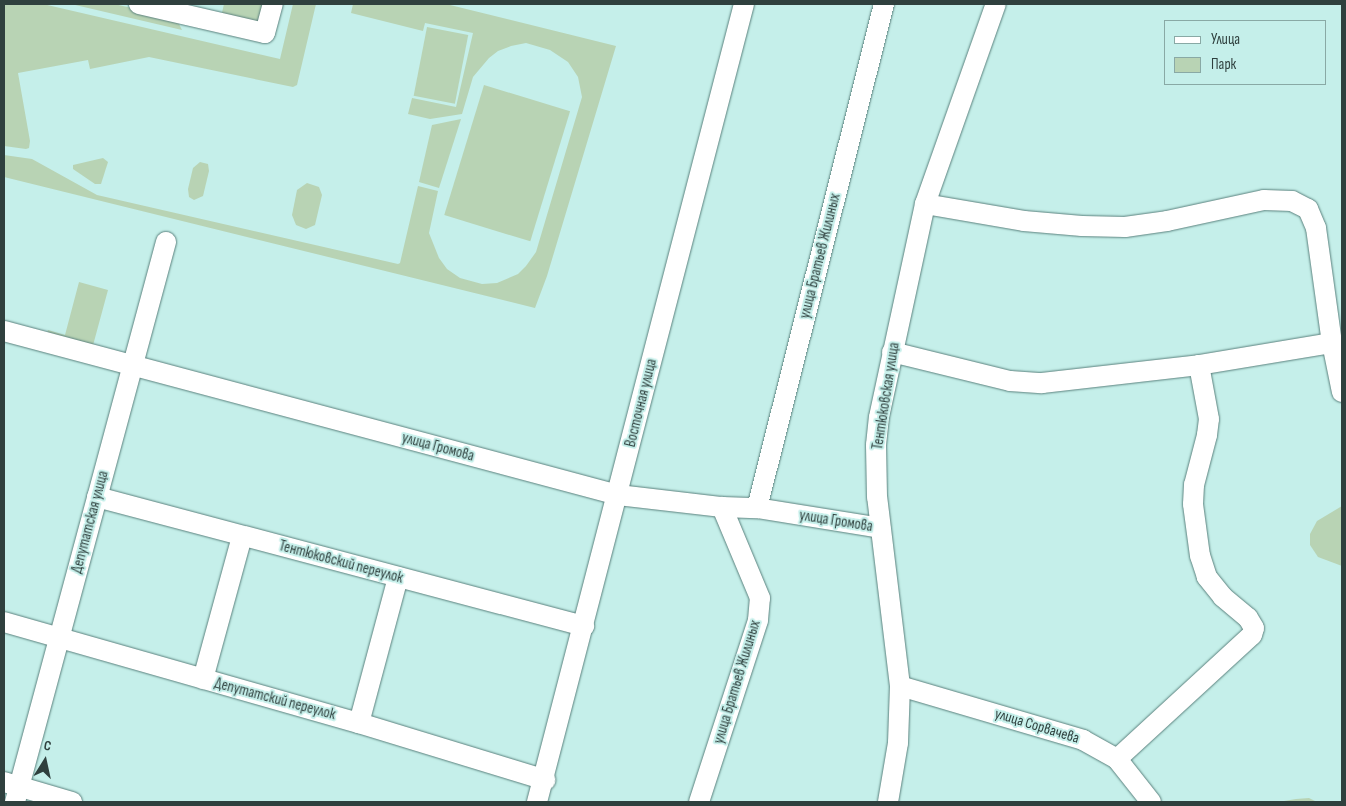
<!DOCTYPE html>
<meta charset="utf-8">
<style>
body{margin:0}
#map{position:relative;width:1346px;height:806px;overflow:hidden;background:#c5efea;font-family:"Sofia Sans Condensed",sans-serif}
div>[style]{position:absolute}
[style*='--x']{left:calc(var(--x)*1px);top:calc(var(--y)*1px);width:calc(var(--w)*1px);rotate:calc(var(--a)*1deg)}
.green>*{inset:0;background:#b8d3b4;transform-origin:0 0}
.roads{filter:drop-shadow(0 0 1px #5a817d) drop-shadow(0 0 1px #5a817d)}
.minor>*{height:20px;margin:-10px;padding:0 10px;transform-origin:10px;border-radius:10px;background:#fff}
span{translate:-50% -50%;white-space:nowrap;text-align:center;line-height:1.15;-webkit-text-stroke:4px #c5efea;paint-order:stroke}
.street-label{font-size:15px;color:#2f403e}
.frame{position:absolute;inset:0;border:5px solid #2f403e;pointer-events:none}
.legend{position:absolute;left:1164px;top:20px;width:162px;height:65px;box-sizing:border-box;background:#c5efea;border:1px solid #89a9a5;margin:0;padding:6px 9px;list-style:none;font-size:15px;color:#2f403e}
.legend li{display:flex;align-items:center;gap:10px;height:25px}
.legend b{width:25px;border:1px solid #89a9a5}
.north{position:absolute;left:20px;top:736px;width:50px;height:50px;-webkit-text-stroke:4px #c5efea;paint-order:stroke;rotate:10deg;font-size:14px;font-weight:700;line-height:20px;text-align:center;color:#2f403e}
.north::after{content:'';display:block;margin:auto;width:18px;height:22px;background:#2f403e;clip-path:polygon(50% 0,100% 100%,50% 72%,0 100%)}
</style>
<div id="map">
<div class="green">
<i style="clip-path:polygon(4px 4px,43px 4px,280px 59px,293px 4px,316px 4px,297px 85px,293px 87px,149px 57px,90px 69px,88px 60px,18px 73px,30px 141px,29px 148px,26px 149px,4px 146px)"></i>
<i style="clip-path:polygon(71px 4px,114px 4px,176px 18px,182px 30px)"></i>
<i style="clip-path:polygon(224px 4px,267px 4px,261px 26px,221px 17px)"></i>
<i style="clip-path:polygon(353px 4px,446px 4px,616px 46px,547px 276px,535px 308px,4px 177px,4px 155px,32px 159px,97px 195px,398px 264px,400px 263px,418px 186px,438px 191px,429px 233px,439px 258px,447px 269px,460px 278px,482px 284px,497px 283px,518px 274px,526px 266px,536px 252px,582px 97px,578px 77px,568px 62px,550px 50px,526px 43px,511px 46px,498px 51px,489px 58px,473px 77px,462px 114px,430px 119px,408px 114px,412px 98px,456px 107px,473px 33px,425px 23px,423px 31px,351px 13px)"></i>
<i style="left:427px;top:27px;width:42px;height:70px;rotate:11deg"></i>
<i style="left:484px;top:85px;width:90px;height:136px;rotate:17deg"></i>
<i style="clip-path:polygon(461px 119px,439px 188px,419px 182px,432px 125px)"></i>
<i style="clip-path:polygon(103px 158px,108px 162px,101px 184px,95px 184px,73px 169px,73px 165px)"></i>
<i style="clip-path:polygon(200px 162px,208px 164px,209px 171px,203px 196px,194px 200px,189px 197px,188px 189px,193px 168px)"></i>
<i style="clip-path:polygon(307px 183px,319px 187px,322px 195px,315px 225px,306px 229px,296px 225px,292px 215px,297px 190px)"></i>
<i style="clip-path:polygon(79px 282px,108px 290px,92px 349px,47px 333px,48px 330px,65px 335px)"></i>
<i style="clip-path:polygon(1342px 506px,1342px 566px,1318px 557px,1310px 545px,1310px 534px,1317px 521px)"></i>
<i style="clip-path:polygon(1309px 798px,1317px 802px,1278px 802px,1296px 799px)"></i>
</div>
<div class="roads">
<div class="minor">
<i style="--x:139;--y:4;--w:129;--a:13"></i>
<i style="--x:265;--y:33;--w:30;--a:-75"></i>
<i style="--x:925;--y:204;--w:100;--a:9.7"></i>
<i style="--x:1024;--y:221;--w:58;--a:4.9"></i>
<i style="--x:1082;--y:226;--w:43;--a:1.3"></i>
<i style="--x:1125;--y:227;--w:42;--a:-8.1"></i>
<i style="--x:1167;--y:221;--w:99;--a:-12.2"></i>
<i style="--x:1264;--y:200;--w:28;--a:2"></i>
<i style="--x:1292;--y:201;--w:18;--a:27"></i>
<i style="--x:1308;--y:209;--w:21;--a:67"></i>
<i style="--x:1316;--y:228;--w:116;--a:82.1"></i>
<i style="--x:1332;--y:343;--w:50;--a:78.5"></i>
<i style="--x:4;--y:331;--w:636;--a:14.95"></i>
<i style="--x:618;--y:495;--w:105;--a:6.6"></i>
<i style="--x:722;--y:507;--w:35;--a:2"></i>
<i style="--x:757;--y:508;--w:125;--a:9.2"></i>
<i style="--x:892;--y:352;--w:122;--a:13.8"></i>
<i style="--x:1010;--y:381;--w:32;--a:4"></i>
<i style="--x:1042;--y:383;--w:158;--a:-6.5"></i>
<i style="--x:1199;--y:365;--w:135;--a:-9.4"></i>
<i style="--x:97;--y:497;--w:504;--a:14.84"></i>
<i style="--x:757;--y:508;--w:520;--a:-75.86"></i>
<i style="--x:4;--y:622;--w:369;--a:15.9"></i>
<i style="--x:359;--y:723;--w:195;--a:17"></i>
<i style="--x:203;--y:679;--w:148;--a:-74.7"></i>
<i style="--x:900;--y:686;--w:191;--a:16.4"></i>
<i style="--x:1083;--y:740;--w:39;--a:29"></i>
<i style="--x:1117;--y:759;--w:55;--a:51.7"></i>
<i style="--x:359;--y:723;--w:151;--a:-75"></i>
<i style="--x:1117;--y:759;--w:183;--a:-42.6"></i>
<i style="--x:1252;--y:635;--w:7;--a:-74"></i>
<i style="--x:1254;--y:628;--w:12;--a:-121"></i>
<i style="--x:1248;--y:618;--w:33;--a:-140"></i>
<i style="--x:1223;--y:597;--w:26;--a:-129"></i>
<i style="--x:1207;--y:577;--w:22;--a:-108"></i>
<i style="--x:1200;--y:556;--w:52;--a:-97.7"></i>
<i style="--x:1193;--y:504;--w:19;--a:-87"></i>
<i style="--x:1194;--y:485;--w:52;--a:-75.4"></i>
<i style="--x:1207;--y:435;--w:16;--a:-83"></i>
<i style="--x:1209;--y:419;--w:55;--a:-100.5"></i>
<i style="--x:4;--y:782;--w:71;--a:16.4"></i>
<i style="--x:15;--y:802;--w:580;--a:-74.91"></i>
<i style="--x:537;--y:802;--w:824;--a:-75.46"></i>
<i style="--x:699;--y:802;--w:191;--a:-72"></i>
<i style="--x:758;--y:620;--w:22;--a:-85"></i>
<i style="--x:760;--y:598;--w:99;--a:-112.7"></i>
<i style="--x:888;--y:802;--w:60;--a:-80.4"></i>
<i style="--x:898;--y:743;--w:57;--a:-88"></i>
<i style="--x:900;--y:686;--w:190;--a:-96.9"></i>
<i style="--x:877;--y:497;--w:52;--a:-91.1"></i>
<i style="--x:876;--y:445;--w:28;--a:-84"></i>
<i style="--x:879;--y:417;--w:218;--a:-77.8"></i>
<i style="--x:925;--y:204;--w:212;--a:-70.5"></i>
</div>
</div>
<div class="street-label">
<span style="left:820px;top:256px;rotate:-76deg">улица Братьев Жилиных</span>
<span style="left:886px;top:396px;rotate:-81deg">Тентюковская улица</span>
<span style="left:641px;top:403px;rotate:-76deg">Восточная улица</span>
<span style="left:438px;top:447px;rotate:15deg">улица Громова</span>
<span style="left:836px;top:521px;rotate:9deg">улица Громова</span>
<span style="left:90px;top:522px;rotate:-75deg">Депутатская улица</span>
<span style="left:341px;top:562px;rotate:15deg">Тентюковский переулок</span>
<span style="left:737px;top:682px;rotate:-73deg">улица Братьев Жилиных</span>
<span style="left:275px;top:699px;rotate:15deg">Депутатский переулок</span>
<span style="left:1037px;top:726px;rotate:17deg">улица Сорвачева</span>
</div>
<div class="frame"></div>
<ul class="legend">
<li><b style="height:6px;background:#fff"></b>Улица</li>
<li><b style="height:14px;background:#b8d3b4"></b>Парк</li>
</ul>
<div class="north">С</div>
</div>
